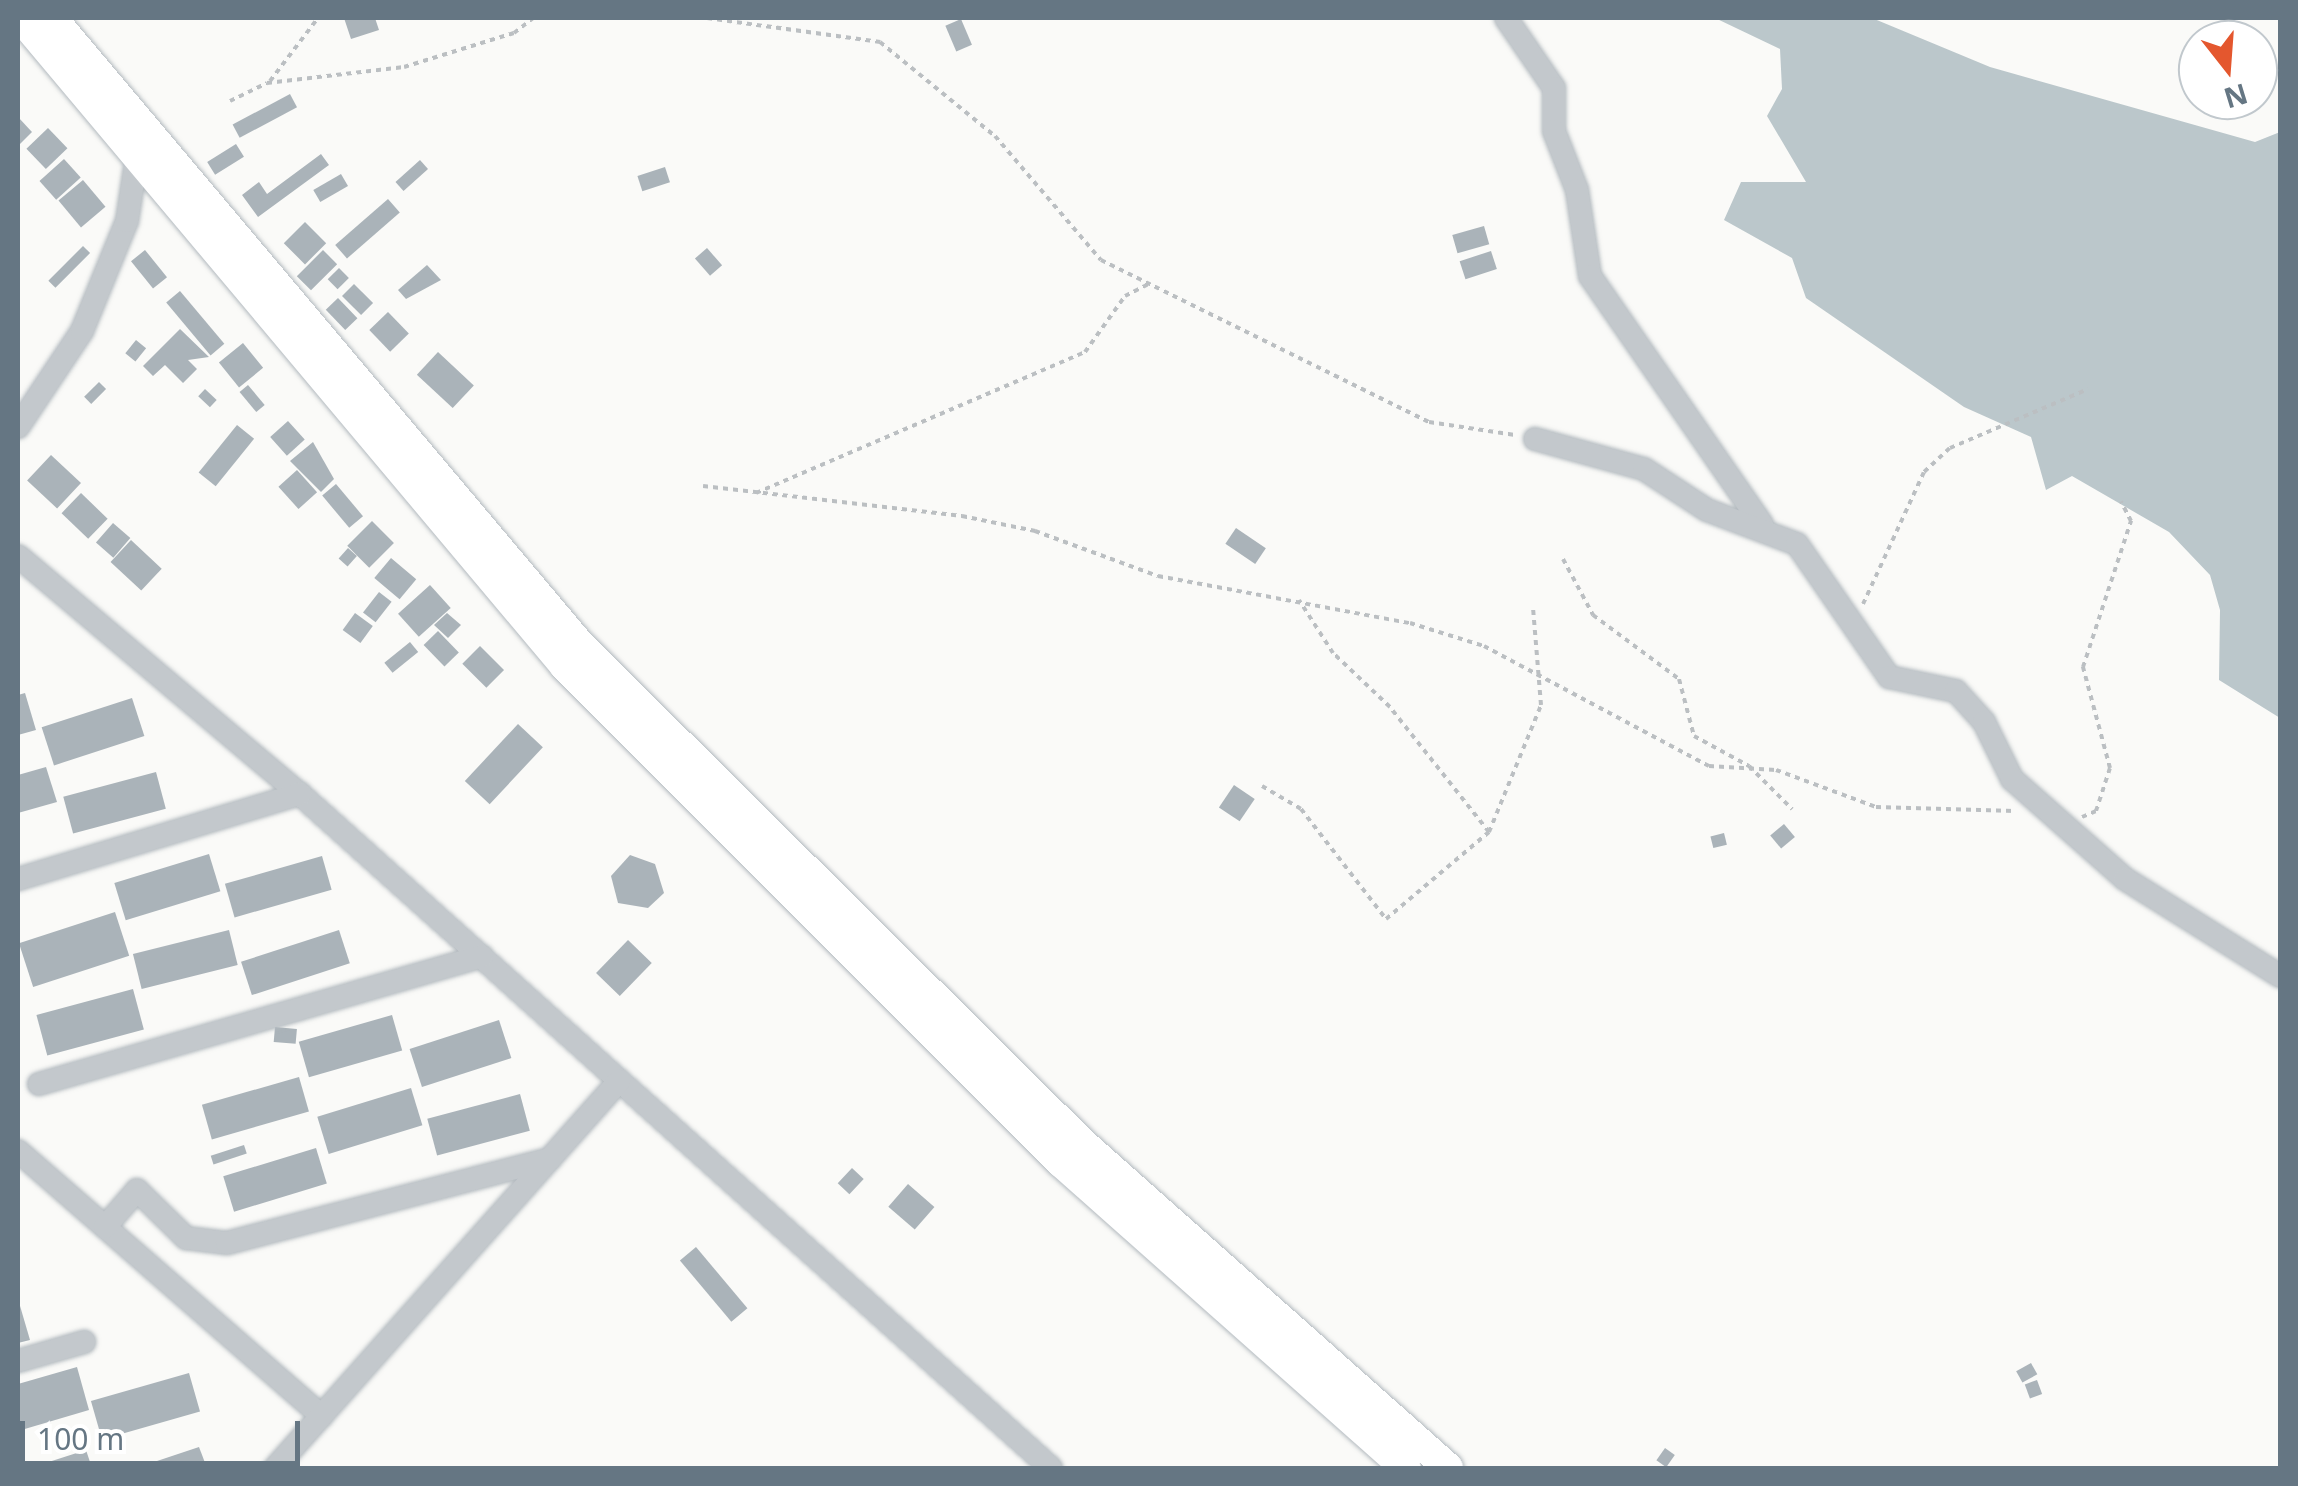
<!DOCTYPE html>
<style>
body{margin:0}
#map{position:relative;width:2298px;height:1486px;overflow:hidden;background:#fafaf8;font-family:"Noto Sans",sans-serif}
div>[style]{position:absolute}
[style*='--x']{left:calc(var(--x)*1px);top:calc(var(--y)*1px);width:calc(var(--w)*1px);rotate:calc(var(--a)*1deg)}
.water>*{inset:0;background:#bbc7cb}
.building>*{inset:0;background:#aab3b9;transform-origin:0 0}
.path>*{height:4px;margin-top:-2px;transform-origin:0;background:repeating-linear-gradient(90deg,#bbbfc2 0 5px,transparent 0 10px)}
.roads{filter:drop-shadow(0 0 2px #b3babf) drop-shadow(0 0 2px #b3babf)}
.street>*{height:22px;margin:-11px;padding:0 11px;transform-origin:11px;border-radius:11px;background:#c3c8cc}
.secondary>*{height:30px;margin:-15px;padding:0 15px;transform-origin:15px;border-radius:15px;background:#fff}
span{translate:-50% -50%;white-space:nowrap;text-align:center;line-height:1.15;-webkit-text-stroke:10px #fff;paint-order:stroke}
.frame{position:absolute;inset:0;border:20px solid #657683;pointer-events:none}
.north{position:absolute;left:2178px;top:20px;width:100px;height:100px;box-sizing:border-box;background:#fff;border:2px solid #c1c8cd;border-radius:50%;rotate:163deg;font-size:28px;font-weight:700;line-height:40px;text-align:center;color:#657683}
.north::after{content:'';display:block;margin:auto;width:35px;height:45px;background:#e4572e;clip-path:polygon(50% 0,100% 100%,50% 72%,0 100%)}
.scale{position:absolute;left:20px;top:1421px;width:280px;height:45px;box-sizing:border-box;border:5px solid #657683;border-top:0;padding-left:12px;font-size:30px;line-height:35px;white-space:nowrap;color:#657683;-webkit-text-stroke:8px #fff;paint-order:stroke}
</style>
<div id="map">
<div class="water">
<i style="clip-path:polygon(1715px 18px,1872px 18px,1990px 67px,2255px 142px,2280px 132px,2280px 718px,2219px 680px,2220px 610px,2210px 575px,2169px 532px,2072px 476px,2046px 490px,2031px 437px,1964px 407px,1806px 298px,1792px 258px,1724px 220px,1741px 182px,1806px 182px,1767px 116px,1782px 89px,1780px 49px)"></i>
</div>
<div class="building">
<i style="clip-path:polygon(344px 18px,375px 18px,379px 30px,351px 39px)"></i>
<i style="left:961px;top:19px;width:28px;height:17px;rotate:67deg"></i>
<i style="left:290px;top:94px;width:15px;height:65px;rotate:62deg"></i>
<i style="clip-path:polygon(18px 117px,32px 132px,18px 146px)"></i>
<i style="left:48px;top:128px;width:28px;height:30px;rotate:46deg"></i>
<i style="left:236px;top:144px;width:15px;height:34px;rotate:58deg"></i>
<i style="clip-path:polygon(321px 154px,329px 165px,258px 217px,242px 195px,259px 182px,267px 194px)"></i>
<i style="left:64px;top:159px;width:25px;height:33px;rotate:48deg"></i>
<i style="left:420px;top:160px;width:12px;height:33px;rotate:48deg"></i>
<i style="left:665px;top:167px;width:16px;height:29px;rotate:72deg"></i>
<i style="left:341px;top:174px;width:14px;height:32px;rotate:60deg"></i>
<i style="left:83px;top:180px;width:35px;height:32px;rotate:50deg"></i>
<i style="left:388px;top:199px;width:18px;height:70px;rotate:49deg"></i>
<i style="left:305px;top:222px;width:30px;height:30px;rotate:45deg"></i>
<i style="left:1484px;top:226px;width:19px;height:33px;rotate:74deg"></i>
<i style="left:83px;top:246px;width:10px;height:49px;rotate:45deg"></i>
<i style="left:707px;top:248px;width:23px;height:16px;rotate:49deg"></i>
<i style="left:145px;top:250px;width:35px;height:18px;rotate:51deg"></i>
<i style="left:323px;top:250px;width:20px;height:37px;rotate:45deg"></i>
<i style="left:1491px;top:251px;width:19px;height:33px;rotate:72deg"></i>
<i style="clip-path:polygon(427px 265px,441px 280px,406px 299px,398px 290px)"></i>
<i style="left:339px;top:268px;width:14px;height:16px;rotate:45deg"></i>
<i style="left:354px;top:284px;width:27px;height:17px;rotate:45deg"></i>
<i style="left:180px;top:291px;width:69px;height:18px;rotate:50deg"></i>
<i style="left:338px;top:298px;width:28px;height:17px;rotate:46deg"></i>
<i style="left:388px;top:312px;width:30px;height:26px;rotate:46deg"></i>
<i style="clip-path:polygon(180px 329px,209px 357px,188px 360px,197px 369px,183px 383px,165px 365px,153px 376px,143px 366px)"></i>
<i style="left:136px;top:340px;width:13px;height:17px;rotate:39deg"></i>
<i style="left:243px;top:343px;width:32px;height:31px;rotate:51deg"></i>
<i style="left:438px;top:352px;width:49px;height:31px;rotate:43deg"></i>
<i style="left:99px;top:382px;width:10px;height:21px;rotate:45deg"></i>
<i style="left:248px;top:385px;width:26px;height:11px;rotate:50deg"></i>
<i style="left:205px;top:389px;width:16px;height:10px;rotate:43deg"></i>
<i style="left:288px;top:421px;width:25px;height:24px;rotate:48deg"></i>
<i style="left:237px;top:425px;width:22px;height:61px;rotate:39deg"></i>
<i style="clip-path:polygon(313px 442px,334px 479px,321px 492px,290px 461px)"></i>
<i style="left:51px;top:455px;width:41px;height:35px;rotate:43deg"></i>
<i style="left:297px;top:470px;width:30px;height:25px;rotate:48deg"></i>
<i style="left:336px;top:484px;width:42px;height:18px;rotate:50deg"></i>
<i style="left:81px;top:493px;width:37px;height:28px;rotate:44deg"></i>
<i style="left:372px;top:521px;width:31px;height:35px;rotate:45deg"></i>
<i style="left:113px;top:523px;width:23px;height:26px;rotate:41deg"></i>
<i style="left:1236px;top:528px;width:36px;height:19px;rotate:34deg"></i>
<i style="left:131px;top:540px;width:42px;height:30px;rotate:43deg"></i>
<i style="left:348px;top:548px;width:12px;height:14px;rotate:42deg"></i>
<i style="left:391px;top:558px;width:33px;height:26px;rotate:40deg"></i>
<i style="left:430px;top:585px;width:31px;height:43px;rotate:48deg"></i>
<i style="left:379px;top:592px;width:16px;height:26px;rotate:38deg"></i>
<i style="left:355px;top:613px;width:22px;height:21px;rotate:36deg"></i>
<i style="clip-path:polygon(447px 613px,461px 625px,448px 638px,434px 625px)"></i>
<i style="left:438px;top:631px;width:30px;height:20px;rotate:46deg"></i>
<i style="left:410px;top:642px;width:13px;height:33px;rotate:51deg"></i>
<i style="left:480px;top:646px;width:34px;height:25px;rotate:45deg"></i>
<i style="clip-path:polygon(25px 693px,36px 730px,18px 735px,18px 695px)"></i>
<i style="left:132px;top:698px;width:40px;height:95px;rotate:72deg"></i>
<i style="left:518px;top:724px;width:34px;height:78px;rotate:43deg"></i>
<i style="clip-path:polygon(46px 767px,57px 802px,18px 813px,18px 775px)"></i>
<i style="left:156px;top:772px;width:38px;height:96px;rotate:75deg"></i>
<i style="left:1234px;top:785px;width:25px;height:27px;rotate:34deg"></i>
<i style="left:1784px;top:824px;width:17px;height:18px;rotate:50deg"></i>
<i style="left:1724px;top:833px;width:12px;height:14px;rotate:76deg"></i>
<i style="left:209px;top:854px;width:39px;height:99px;rotate:73deg"></i>
<i style="clip-path:polygon(630px 855px,655px 864px,664px 893px,648px 908px,618px 903px,611px 876px)"></i>
<i style="left:322px;top:856px;width:35px;height:101px;rotate:74deg"></i>
<i style="left:115px;top:912px;width:46px;height:101px;rotate:72deg"></i>
<i style="left:229px;top:930px;width:36px;height:99px;rotate:76deg"></i>
<i style="left:339px;top:930px;width:35px;height:103px;rotate:72deg"></i>
<i style="left:628px;top:940px;width:33px;height:46px;rotate:44deg"></i>
<i style="left:133px;top:989px;width:42px;height:100px;rotate:75deg"></i>
<i style="left:392px;top:1015px;width:37px;height:97px;rotate:74deg"></i>
<i style="left:499px;top:1020px;width:40px;height:94px;rotate:72deg"></i>
<i style="left:275px;top:1027px;width:22px;height:15px;rotate:5deg"></i>
<i style="left:299px;top:1077px;width:36px;height:101px;rotate:74deg"></i>
<i style="left:411px;top:1088px;width:39px;height:98px;rotate:73deg"></i>
<i style="left:520px;top:1094px;width:38px;height:96px;rotate:75deg"></i>
<i style="left:244px;top:1145px;width:9px;height:35px;rotate:72deg"></i>
<i style="left:316px;top:1148px;width:37px;height:97px;rotate:73deg"></i>
<i style="left:852px;top:1168px;width:16px;height:21px;rotate:43deg"></i>
<i style="left:908px;top:1184px;width:35px;height:30px;rotate:41deg"></i>
<i style="left:696px;top:1247px;width:80px;height:21px;rotate:50deg"></i>
<i style="clip-path:polygon(18px 1299px,30px 1340px,18px 1343px)"></i>
<i style="left:2031px;top:1363px;width:13px;height:17px;rotate:61deg"></i>
<i style="clip-path:polygon(77px 1367px,89px 1410px,18px 1431px,18px 1384px)"></i>
<i style="left:189px;top:1373px;width:40px;height:102px;rotate:74deg"></i>
<i style="left:2037px;top:1380px;width:15px;height:13px;rotate:70deg"></i>
<i style="clip-path:polygon(199px 1447px,207px 1468px,136px 1468px)"></i>
<i style="left:1665px;top:1448px;width:12px;height:15px;rotate:35deg"></i>
<i style="clip-path:polygon(86px 1450px,92px 1468px,30px 1468px)"></i>
</div>
<div class="path">
<i style="--x:707;--y:18;--w:175;--a:7.9"></i>
<i style="--x:880;--y:42;--w:149;--a:39.3"></i>
<i style="--x:995;--y:136;--w:163;--a:49.5"></i>
<i style="--x:1101;--y:260;--w:366;--a:26.3"></i>
<i style="--x:1429;--y:422;--w:87;--a:8.6"></i>
<i style="--x:270;--y:81;--w:79;--a:-52.7"></i>
<i style="--x:230;--y:101;--w:41;--a:-25.9"></i>
<i style="--x:267;--y:83;--w:138;--a:-6.7"></i>
<i style="--x:404;--y:67;--w:115;--a:-17.2"></i>
<i style="--x:514;--y:33;--w:24;--a:-38"></i>
<i style="--x:703;--y:486;--w:261;--a:6.6"></i>
<i style="--x:962;--y:516;--w:75;--a:11.6"></i>
<i style="--x:1035;--y:531;--w:131;--a:20.1"></i>
<i style="--x:1158;--y:576;--w:256;--a:10.6"></i>
<i style="--x:1410;--y:623;--w:77;--a:17.3"></i>
<i style="--x:1484;--y:646;--w:255;--a:28.1"></i>
<i style="--x:1709;--y:766;--w:67;--a:3.4"></i>
<i style="--x:1776;--y:770;--w:107;--a:20.3"></i>
<i style="--x:1876;--y:807;--w:139;--a:1.6"></i>
<i style="--x:756;--y:493;--w:358;--a:-23.2"></i>
<i style="--x:1085;--y:352;--w:69;--a:-54.5"></i>
<i style="--x:1125;--y:296;--w:27;--a:-27"></i>
<i style="--x:1563;--y:559;--w:64;--a:61.8"></i>
<i style="--x:1593;--y:615;--w:107;--a:36.7"></i>
<i style="--x:1679;--y:679;--w:59;--a:75.3"></i>
<i style="--x:1694;--y:736;--w:63;--a:28.6"></i>
<i style="--x:1749;--y:766;--w:61;--a:45"></i>
<i style="--x:1863;--y:604;--w:145;--a:-65.2"></i>
<i style="--x:1924;--y:472;--w:35;--a:-43"></i>
<i style="--x:1950;--y:448;--w:150;--a:-23.1"></i>
<i style="--x:1262;--y:786;--w:45;--a:30.5"></i>
<i style="--x:1301;--y:809;--w:139;--a:52.3"></i>
<i style="--x:1386;--y:919;--w:135;--a:-40.2"></i>
<i style="--x:1489;--y:832;--w:159;--a:-128.4"></i>
<i style="--x:1390;--y:707;--w:79;--a:-136.5"></i>
<i style="--x:1333;--y:653;--w:63;--a:-122.7"></i>
<i style="--x:2082;--y:817;--w:15;--a:-23"></i>
<i style="--x:2096;--y:811;--w:45;--a:-72"></i>
<i style="--x:2110;--y:768;--w:105;--a:-105"></i>
<i style="--x:2083;--y:667;--w:154;--a:-71.8"></i>
<i style="--x:2131;--y:521;--w:22;--a:-117"></i>
<i style="--x:1489;--y:832;--w:137;--a:-67.7"></i>
<i style="--x:1541;--y:705;--w:98;--a:-94.7"></i>
</div>
<div class="roads">
<div class="street">
<i style="--x:1506;--y:18;--w:85;--a:55.6"></i>
<i style="--x:1554;--y:88;--w:43;--a:90"></i>
<i style="--x:1554;--y:131;--w:63;--a:68.7"></i>
<i style="--x:1577;--y:190;--w:87;--a:81.4"></i>
<i style="--x:1590;--y:276;--w:302;--a:55.3"></i>
<i style="--x:18;--y:427;--w:115;--a:-56.3"></i>
<i style="--x:82;--y:331;--w:119;--a:-67.8"></i>
<i style="--x:127;--y:221;--w:66;--a:-81.3"></i>
<i style="--x:1535;--y:439;--w:113;--a:15.4"></i>
<i style="--x:1644;--y:469;--w:75;--a:33.1"></i>
<i style="--x:1707;--y:510;--w:96;--a:20.7"></i>
<i style="--x:1797;--y:544;--w:162;--a:55.3"></i>
<i style="--x:1889;--y:677;--w:68;--a:11.8"></i>
<i style="--x:1956;--y:691;--w:42;--a:47.9"></i>
<i style="--x:1984;--y:722;--w:64;--a:63.8"></i>
<i style="--x:2012;--y:779;--w:151;--a:41.5"></i>
<i style="--x:2125;--y:879;--w:183;--a:32"></i>
<i style="--x:18;--y:556;--w:369;--a:40.2"></i>
<i style="--x:300;--y:794;--w:1009;--a:41.91"></i>
<i style="--x:18;--y:879;--w:295;--a:-16.8"></i>
<i style="--x:39;--y:1084;--w:461;--a:-16.1"></i>
<i style="--x:18;--y:1151;--w:403;--a:41.1"></i>
<i style="--x:105;--y:1227;--w:49;--a:-49.1"></i>
<i style="--x:137;--y:1190;--w:69;--a:44.4"></i>
<i style="--x:186;--y:1238;--w:41;--a:7"></i>
<i style="--x:227;--y:1243;--w:334;--a:-14.6"></i>
<i style="--x:18;--y:1361;--w:69;--a:-16.1"></i>
<i style="--x:275;--y:1468;--w:518;--a:-48.37"></i>
</div>
<div class="secondary">
<i style="--x:21;--y:18;--w:845;--a:49.99"></i>
<i style="--x:564;--y:665;--w:704;--a:45"></i>
<i style="--x:1062;--y:1163;--w:460;--a:41.6"></i>
<i style="--x:52;--y:18;--w:820;--a:49.9"></i>
<i style="--x:580;--y:645;--w:706;--a:44.77"></i>
<i style="--x:1081;--y:1142;--w:491;--a:41.6"></i>
</div>
</div>
<div class="frame"></div>
<div class="north">N</div>
<div class="scale">100 m</div>
</div>
